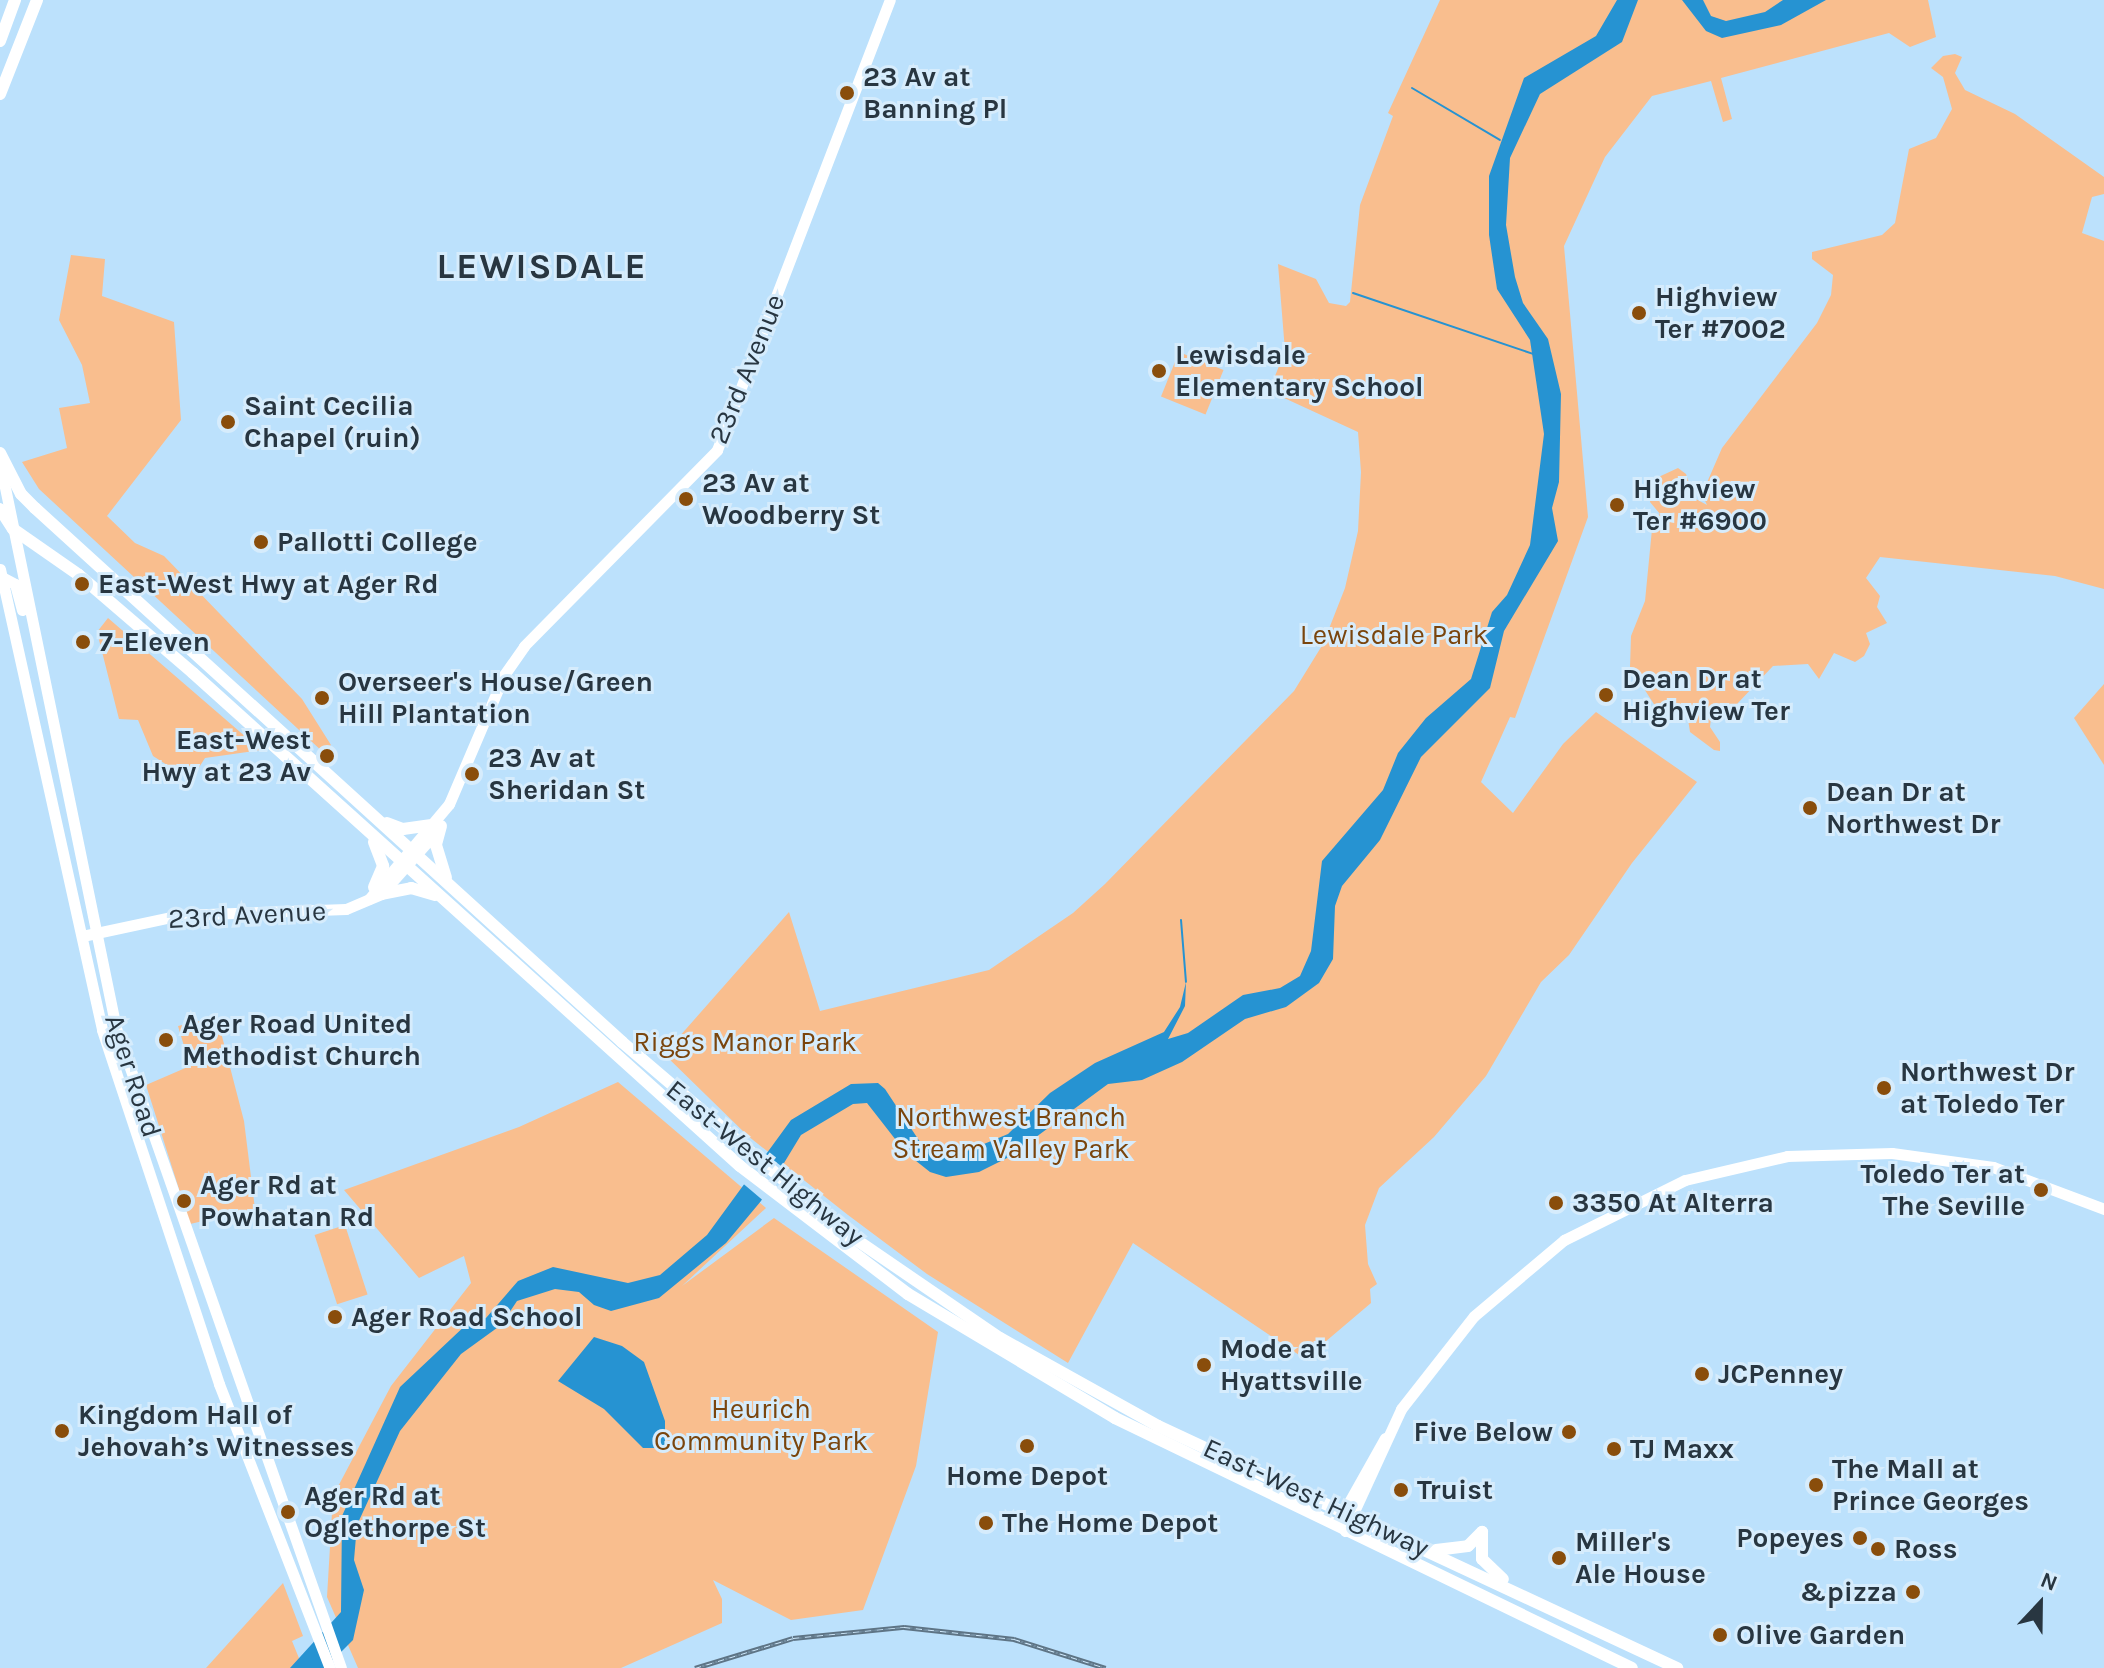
<!DOCTYPE html>
<meta charset="utf-8">
<style>
body{margin:0}
#map{position:relative;width:2104px;height:1668px;overflow:hidden;background:#bce1fc;font-family:Karla,sans-serif}
div>[style]{position:absolute}
[style*='--x']{left:calc(var(--x)*1px);top:calc(var(--y)*1px);width:calc(var(--w)*1px);rotate:calc(var(--a)*1deg)}
.green>*{inset:0;background:#f9be8e;transform-origin:0 0}
.water>*{inset:0;background:#2693d2}
.pier>*{inset:0;background:#bce1fc}
.stream>*{height:2px;margin:-1px;padding:0 1px;transform-origin:1px;border-radius:1px;background:#2693d2}
.secondary>*{height:11px;margin:-5.5px;padding:0 5.5px;transform-origin:5.5px;border-radius:5.5px;background:#fff}
.primary>*{height:12px;margin:-6px;padding:0 6px;transform-origin:6px;border-radius:6px;background:#fff}
.rail>*{height:5px;margin-top:-2.5px;transform-origin:0;background:repeating-linear-gradient(90deg,#d6ecfc 0 6px,#5e7485 0 12px);box-sizing:border-box;border-block:2px solid #5e7485}
.dots>*{width:22px;height:22px;translate:-50% -50%;box-sizing:border-box;border:4px solid #d6ecfc;border-radius:50%}
span{translate:-50% -50%;white-space:nowrap;text-align:center;line-height:1.15;-webkit-text-stroke:6px #d6ecfc;paint-order:stroke}
.poi-label{font-size:28px;color:#283641;font-weight:700}
.left{translate:0 -50%;text-align:left}
.right{translate:-100% -50%;text-align:right}
.street-label{font-size:28px;color:#283641}
.park-label{font-size:28px;color:#7a450d}
.district-label{font-size:36px;color:#283641;font-weight:700;letter-spacing:2px}
.north{position:absolute;left:2000px;top:1564px;width:80px;height:80px;-webkit-text-stroke:6px #d6ecfc;paint-order:stroke;rotate:22deg;font-size:22px;font-weight:700;line-height:32px;text-align:center;color:#283641}
.north::after{content:'';display:block;margin:auto;width:28px;height:36px;background:#283641;clip-path:polygon(50% 0,100% 100%,50% 72%,0 100%)}
</style>
<div id="map">
<div class="green">
<i style="clip-path:polygon(1440px 0,1928px 0,1936px 37px,1910px 47px,1889px 33px,1721px 78px,1732px 119px,1723px 122px,1711px 81px,1652px 96px,1605px 157px,1564px 246px,1588px 517px,1515px 718px,1510px 717px,1481px 782px,1513px 813px,1563px 744px,1596px 712px,1697px 782px,1632px 863px,1569px 955px,1541px 982px,1486px 1076px,1434px 1137px,1379px 1188px,1365px 1225px,1368px 1264px,1377px 1284px,1370px 1289px,1371px 1303px,1305px 1359px,1133px 1243px,1068px 1363px,927px 1274px,848px 1215px,748px 1136px,664px 1054px,789px 912px,820px 1011px,989px 970px,1073px 913px,1105px 884px,1294px 691px,1323px 644px,1345px 588px,1358px 531px,1361px 472px,1358px 432px,1269px 391px,1285px 351px,1278px 264px,1316px 279px,1329px 303px,1346px 306px,1350px 302px,1360px 205px,1393px 116px,1388px 113px)"></i>
<i style="clip-path:polygon(1955px 54px,1962px 57px,1955px 73px,1965px 90px,2015px 114px,2104px 177px,2104px 194px,2092px 197px,2082px 233px,2104px 241px,2104px 589px,2055px 576px,1880px 557px,1866px 578px,1880px 596px,1877px 607px,1887px 623px,1866px 633px,1870px 644px,1864px 656px,1855px 662px,1834px 653px,1819px 679px,1808px 664px,1773px 666px,1737px 704px,1712px 710px,1710px 727px,1720px 742px,1720px 751px,1714px 750px,1690px 732px,1687px 713px,1659px 712px,1630px 667px,1631px 636px,1645px 601px,1653px 519px,1660px 514px,1650px 502px,1652px 480px,1678px 468px,1686px 474px,1694px 498px,1707px 505px,1702px 494px,1722px 448px,1817px 323px,1831px 295px,1833px 275px,1812px 259px,1812px 252px,1882px 235px,1895px 223px,1909px 149px,1936px 138px,1952px 109px,1943px 77px,1931px 68px,1943px 56px)"></i>
<i style="clip-path:polygon(71px 255px,105px 259px,102px 296px,174px 322px,181px 420px,107px 516px,135px 543px,164px 556px,302px 699px,331px 745px,324px 753px,39px 489px,22px 462px,67px 448px,59px 408px,90px 403px,82px 365px,59px 320px)"></i>
<i style="left:1179px;top:352px;width:48px;height:48px;rotate:22deg"></i>
<i style="clip-path:polygon(108px 618px,261px 750px,205px 758px,198px 769px,167px 765px,153px 756px,138px 720px,119px 719px,97px 632px)"></i>
<i style="clip-path:polygon(2104px 684px,2104px 765px,2074px 718px)"></i>
<i style="clip-path:polygon(217px 1017px,244px 1121px,255px 1209px,190px 1224px,146px 1085px,190px 1066px,178px 1026px)"></i>
<i style="clip-path:polygon(618px 1082px,766px 1208px,682px 1286px,774px 1218px,938px 1332px,916px 1466px,863px 1610px,791px 1620px,713px 1580px,722px 1599px,722px 1623px,621px 1668px,358px 1668px,327px 1597px,333px 1496px,391px 1386px,471px 1283px,464px 1256px,419px 1278px,344px 1190px,519px 1127px)"></i>
<i style="left:345px;top:1225px;width:73px;height:32px;rotate:72deg"></i>
<i style="clip-path:polygon(283px 1583px,303px 1636px,292px 1641px,303px 1668px,206px 1668px)"></i>
</div>
<div class="water">
<i style="clip-path:polygon(1617px 0,1638px 0,1622px 42px,1540px 94px,1510px 158px,1506px 225px,1515px 277px,1523px 303px,1548px 339px,1561px 394px,1559px 482px,1552px 508px,1558px 541px,1504px 631px,1490px 688px,1421px 757px,1380px 840px,1342px 886px,1335px 906px,1333px 959px,1319px 983px,1286px 1007px,1245px 1019px,1182px 1062px,1142px 1080px,1108px 1084px,1009px 1157px,979px 1172px,946px 1177px,930px 1172px,906px 1153px,867px 1103px,853px 1104px,801px 1135px,761px 1201px,726px 1243px,659px 1298px,611px 1311px,594px 1305px,579px 1292px,555px 1289px,517px 1301px,501px 1325px,461px 1354px,400px 1431px,357px 1525px,354px 1560px,364px 1590px,353px 1640px,325px 1668px,290px 1668px,341px 1612px,342px 1516px,400px 1387px,469px 1322px,486px 1318px,518px 1281px,553px 1267px,628px 1283px,660px 1275px,707px 1235px,791px 1120px,851px 1084px,878px 1083px,885px 1089px,922px 1145px,950px 1155px,967px 1151px,1008px 1134px,1050px 1093px,1095px 1063px,1164px 1032px,1180px 1007px,1186px 982px,1185px 1006px,1168px 1039px,1188px 1033px,1243px 995px,1280px 988px,1300px 976px,1311px 951px,1322px 861px,1383px 790px,1398px 753px,1426px 718px,1471px 679px,1492px 612px,1507px 595px,1530px 545px,1544px 434px,1530px 340px,1497px 289px,1489px 235px,1489px 176px,1524px 78px,1596px 36px)"></i>
<i style="clip-path:polygon(1682px 0,1703px 0,1711px 16px,1726px 21px,1765px 12px,1783px 0,1826px 0,1781px 25px,1722px 38px,1706px 31px)"></i>
<i style="clip-path:polygon(594px 1337px,622px 1346px,644px 1362px,665px 1421px,665px 1448px,643px 1448px,604px 1409px,558px 1381px)"></i>
</div>
<div class="pier">
<i style="clip-path:polygon(763px 1152px,785px 1169px,765px 1202px,740px 1181px)"></i>
</div>
<div class="stream">
<i style="--x:1412;--y:88;--w:102;--a:30.6"></i>
<i style="--x:1353;--y:293;--w:190;--a:18.7"></i>
<i style="--x:1181;--y:920;--w:62;--a:85.4"></i>
</div>
<div class="secondary">
<i style="--x:0;--y:463;--w:577;--a:78.4"></i>
<i style="--x:116;--y:1028;--w:678;--a:70.63"></i>
<i style="--x:0;--y:569;--w:472;--a:77.5"></i>
<i style="--x:102;--y:1030;--w:373;--a:71.7"></i>
<i style="--x:219;--y:1384;--w:305;--a:68.7"></i>
<i style="--x:2;--y:577;--w:15;--a:28"></i>
<i style="--x:15;--y:584;--w:27;--a:75"></i>
<i style="--x:369;--y:899;--w:124;--a:-49.9"></i>
<i style="--x:449;--y:804;--w:140;--a:-66.9"></i>
<i style="--x:504;--y:675;--w:35;--a:-55"></i>
<i style="--x:524;--y:646;--w:275;--a:-45.4"></i>
<i style="--x:717;--y:450;--w:482;--a:-69"></i>
<i style="--x:87;--y:935;--w:95;--a:-12.1"></i>
<i style="--x:180;--y:915;--w:166;--a:-2.1"></i>
<i style="--x:346;--y:909;--w:38;--a:-23"></i>
<i style="--x:381;--y:894;--w:87;--a:-48.3"></i>
<i style="--x:1339;--y:1520;--w:94;--a:-60.7"></i>
<i style="--x:1345;--y:1531;--w:134;--a:-65.3"></i>
<i style="--x:1401;--y:1409;--w:118;--a:-51.9"></i>
<i style="--x:1474;--y:1316;--w:118;--a:-40.2"></i>
<i style="--x:1564;--y:1240;--w:135;--a:-26.4"></i>
<i style="--x:1685;--y:1180;--w:105;--a:-13.2"></i>
<i style="--x:1787;--y:1156;--w:105;--a:-1.6"></i>
<i style="--x:1892;--y:1153;--w:102;--a:7.9"></i>
<i style="--x:1993;--y:1167;--w:119;--a:20.7"></i>
</div>
<div class="primary">
<i style="--x:0;--y:41;--w:44;--a:-69.9"></i>
<i style="--x:0;--y:94;--w:101;--a:-68.5"></i>
<i style="--x:0;--y:453;--w:46;--a:62.9"></i>
<i style="--x:21;--y:494;--w:20;--a:45"></i>
<i style="--x:35;--y:508;--w:794;--a:42.29"></i>
<i style="--x:622;--y:1042;--w:289;--a:40.5"></i>
<i style="--x:842;--y:1230;--w:191;--a:34.4"></i>
<i style="--x:1000;--y:1338;--w:181;--a:29.1"></i>
<i style="--x:1158;--y:1426;--w:573;--a:25"></i>
<i style="--x:0;--y:509;--w:24;--a:57"></i>
<i style="--x:13;--y:529;--w:80;--a:34.9"></i>
<i style="--x:79;--y:575;--w:150;--a:40.7"></i>
<i style="--x:193;--y:673;--w:736;--a:42.03"></i>
<i style="--x:740;--y:1166;--w:211;--a:37.3"></i>
<i style="--x:908;--y:1294;--w:241;--a:30.9"></i>
<i style="--x:1115;--y:1418;--w:574;--a:25.81"></i>
<i style="--x:387;--y:823;--w:17;--a:21"></i>
<i style="--x:403;--y:829;--w:27;--a:-8"></i>
<i style="--x:441;--y:826;--w:20;--a:105"></i>
<i style="--x:436;--y:845;--w:34;--a:73"></i>
<i style="--x:374;--y:842;--w:26;--a:69"></i>
<i style="--x:383;--y:866;--w:23;--a:113"></i>
<i style="--x:381;--y:894;--w:31;--a:-11"></i>
<i style="--x:411;--y:888;--w:25;--a:16"></i>
<i style="--x:1482;--y:1532;--w:27;--a:90"></i>
<i style="--x:1482;--y:1559;--w:29;--a:44"></i>
<i style="--x:1436;--y:1550;--w:32;--a:-7"></i>
<i style="--x:1468;--y:1546;--w:20;--a:-45"></i>
</div>
<div class="rail">
<i style="--x:695;--y:1668;--w:102;--a:-17"></i>
<i style="--x:793;--y:1638;--w:112;--a:-5.7"></i>
<i style="--x:904;--y:1627;--w:111;--a:6.2"></i>
<i style="--x:1014;--y:1639;--w:96;--a:17.5"></i>
</div>
<div class="dots">
<i style="left:847px;top:93px;background:#894d0b"></i>
<i style="left:1639px;top:313px;background:#894d0b"></i>
<i style="left:1159px;top:371px;background:#894d0b"></i>
<i style="left:228px;top:422px;background:#894d0b"></i>
<i style="left:686px;top:499px;background:#894d0b"></i>
<i style="left:1617px;top:505px;background:#894d0b"></i>
<i style="left:261px;top:542px;background:#894d0b"></i>
<i style="left:82px;top:584px;background:#894d0b"></i>
<i style="left:83px;top:642px;background:#894d0b"></i>
<i style="left:1606px;top:695px;background:#894d0b"></i>
<i style="left:322px;top:698px;background:#894d0b"></i>
<i style="left:327px;top:756px;background:#894d0b"></i>
<i style="left:472px;top:774px;background:#894d0b"></i>
<i style="left:1810px;top:808px;background:#894d0b"></i>
<i style="left:166px;top:1040px;background:#894d0b"></i>
<i style="left:1884px;top:1088px;background:#894d0b"></i>
<i style="left:2041px;top:1190px;background:#894d0b"></i>
<i style="left:184px;top:1201px;background:#894d0b"></i>
<i style="left:1556px;top:1203px;background:#894d0b"></i>
<i style="left:335px;top:1317px;background:#894d0b"></i>
<i style="left:1204px;top:1365px;background:#894d0b"></i>
<i style="left:1702px;top:1374px;background:#894d0b"></i>
<i style="left:62px;top:1431px;background:#894d0b"></i>
<i style="left:1569px;top:1432px;background:#894d0b"></i>
<i style="left:1027px;top:1446px;background:#894d0b"></i>
<i style="left:1614px;top:1449px;background:#894d0b"></i>
<i style="left:1816px;top:1485px;background:#894d0b"></i>
<i style="left:1401px;top:1490px;background:#894d0b"></i>
<i style="left:288px;top:1512px;background:#894d0b"></i>
<i style="left:986px;top:1523px;background:#894d0b"></i>
<i style="left:1860px;top:1538px;background:#894d0b"></i>
<i style="left:1878px;top:1549px;background:#894d0b"></i>
<i style="left:1559px;top:1558px;background:#894d0b"></i>
<i style="left:1913px;top:1592px;background:#894d0b"></i>
<i style="left:1720px;top:1635px;background:#894d0b"></i>
</div>
<div class="poi-label">
<span class="left" style="left:863px;top:93px">23 Av at<br>Banning Pl</span>
<span class="left" style="left:1655px;top:313px">Highview<br>Ter #7002</span>
<span class="left" style="left:1175px;top:371px">Lewisdale<br>Elementary School</span>
<span class="left" style="left:244px;top:422px">Saint Cecilia<br>Chapel (ruin)</span>
<span class="left" style="left:702px;top:499px">23 Av at<br>Woodberry St</span>
<span class="left" style="left:1633px;top:505px">Highview<br>Ter #6900</span>
<span class="left" style="left:277px;top:542px">Pallotti College</span>
<span class="left" style="left:98px;top:584px">East-West Hwy at Ager Rd</span>
<span class="left" style="left:99px;top:642px">7-Eleven</span>
<span class="left" style="left:1622px;top:695px">Dean Dr at<br>Highview Ter</span>
<span class="left" style="left:338px;top:698px">Overseer's House/Green<br>Hill Plantation</span>
<span class="right" style="left:311px;top:756px">East-West<br>Hwy at 23 Av</span>
<span class="left" style="left:488px;top:774px">23 Av at<br>Sheridan St</span>
<span class="left" style="left:1826px;top:808px">Dean Dr at<br>Northwest Dr</span>
<span class="left" style="left:182px;top:1040px">Ager Road United<br>Methodist Church</span>
<span class="left" style="left:1900px;top:1088px">Northwest Dr<br>at Toledo Ter</span>
<span class="right" style="left:2025px;top:1190px">Toledo Ter at<br>The Seville</span>
<span class="left" style="left:200px;top:1201px">Ager Rd at<br>Powhatan Rd</span>
<span class="left" style="left:1572px;top:1203px">3350 At Alterra</span>
<span class="left" style="left:351px;top:1317px">Ager Road School</span>
<span class="left" style="left:1220px;top:1365px">Mode at<br>Hyattsville</span>
<span class="left" style="left:1718px;top:1374px">JCPenney</span>
<span class="left" style="left:78px;top:1431px">Kingdom Hall of<br>Jehovah’s Witnesses</span>
<span class="right" style="left:1553px;top:1432px">Five Below</span>
<span class="left" style="left:1630px;top:1449px">TJ Maxx</span>
<span class="left" style="left:1832px;top:1485px">The Mall at<br>Prince Georges</span>
<span style="left:1027px;top:1476px">Home Depot</span>
<span class="left" style="left:1417px;top:1490px">Truist</span>
<span class="left" style="left:304px;top:1512px">Ager Rd at<br>Oglethorpe St</span>
<span class="left" style="left:1002px;top:1523px">The Home Depot</span>
<span class="right" style="left:1844px;top:1538px">Popeyes</span>
<span class="left" style="left:1575px;top:1558px">Miller's<br>Ale House</span>
<span class="left" style="left:1894px;top:1549px">Ross</span>
<span class="right" style="left:1897px;top:1592px">&amp;pizza</span>
<span class="left" style="left:1736px;top:1635px">Olive Garden</span>
</div>
<div class="street-label">
<span style="left:747px;top:369px;rotate:-68deg">23rd Avenue</span>
<span style="left:247px;top:915px;rotate:-3deg">23rd Avenue</span>
<span style="left:133px;top:1076px;rotate:72deg">Ager Road</span>
<span style="left:765px;top:1163px;rotate:39deg">East-West Highway</span>
<span style="left:1316px;top:1498px;rotate:25deg">East-West Highway</span>
</div>
<div class="park-label">
<span style="left:1394px;top:635px">Lewisdale Park</span>
<span style="left:745px;top:1042px">Riggs Manor Park</span>
<span style="left:1011px;top:1133px">Northwest Branch<br>Stream Valley Park</span>
<span style="left:761px;top:1425px">Heurich<br>Community Park</span>
</div>
<div class="district-label">
<span style="left:542px;top:267px">LEWISDALE</span>
</div>
<div class="north">N</div>
</div>
